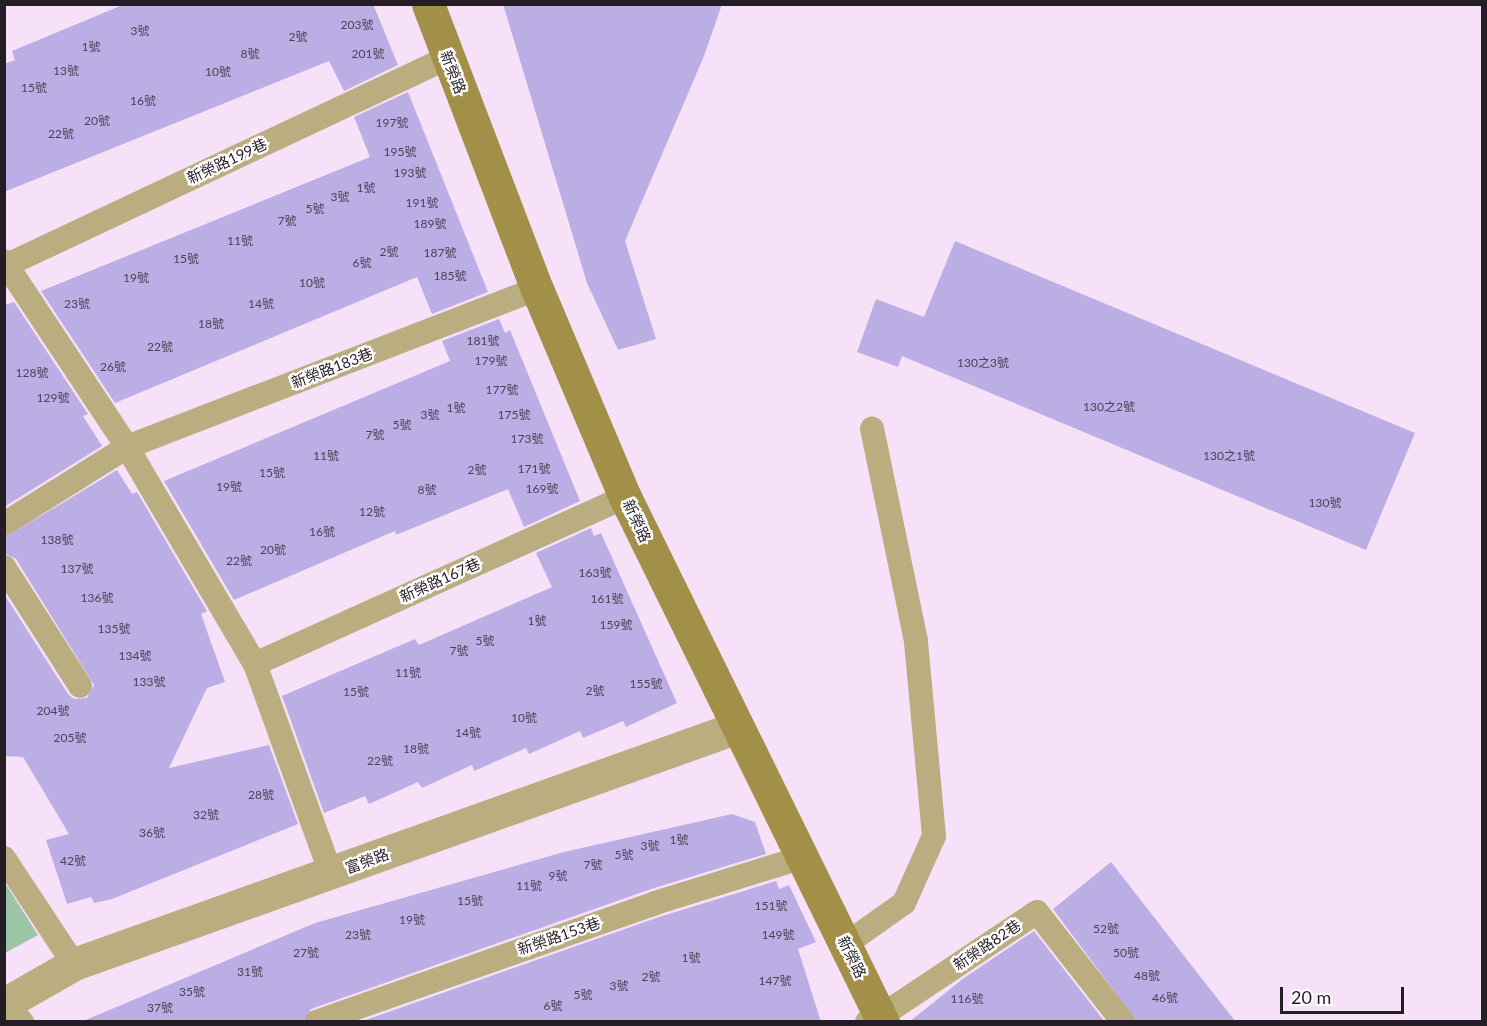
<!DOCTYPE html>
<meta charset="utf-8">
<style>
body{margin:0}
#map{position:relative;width:1487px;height:1026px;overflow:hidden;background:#f7e1f9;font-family:Lato,"Noto Sans TC",sans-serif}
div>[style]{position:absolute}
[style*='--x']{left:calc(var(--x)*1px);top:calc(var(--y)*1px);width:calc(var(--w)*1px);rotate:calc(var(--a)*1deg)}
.green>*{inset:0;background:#9bc5a5}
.building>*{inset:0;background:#bbaee5}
.lane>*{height:24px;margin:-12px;padding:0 12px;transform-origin:12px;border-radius:12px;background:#baae80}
.street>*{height:33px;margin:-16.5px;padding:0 16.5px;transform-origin:16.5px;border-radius:16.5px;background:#baae80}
.secondary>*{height:33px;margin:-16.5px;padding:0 16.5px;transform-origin:16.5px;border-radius:16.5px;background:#a39048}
span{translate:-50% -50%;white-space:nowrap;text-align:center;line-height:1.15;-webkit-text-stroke:4.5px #fff;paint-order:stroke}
.number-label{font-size:12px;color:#4a4155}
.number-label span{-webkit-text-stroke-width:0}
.street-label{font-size:15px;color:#251d25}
.frame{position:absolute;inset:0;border:6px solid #251d25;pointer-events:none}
.scale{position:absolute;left:1280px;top:987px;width:124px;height:27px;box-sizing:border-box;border:3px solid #251d25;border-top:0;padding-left:8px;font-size:18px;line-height:21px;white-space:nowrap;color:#251d25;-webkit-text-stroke:4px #fff;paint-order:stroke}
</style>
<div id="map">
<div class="green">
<i style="clip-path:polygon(5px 883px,38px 935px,5px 953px,4px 953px)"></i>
</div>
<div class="building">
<i style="clip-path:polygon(125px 4px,373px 4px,398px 65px,344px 91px,329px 61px,4px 192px,4px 64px,15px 60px,12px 51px)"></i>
<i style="clip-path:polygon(503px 4px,722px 4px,704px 56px,625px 241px,656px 339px,618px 350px,587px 283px)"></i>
<i style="clip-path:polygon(408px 92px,488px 292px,432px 314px,417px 277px,115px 403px,41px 291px,370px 157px,354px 117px)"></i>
<i style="clip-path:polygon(955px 241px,1415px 433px,1366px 550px,902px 356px,898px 367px,857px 352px,876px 299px,924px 317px)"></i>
<i style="clip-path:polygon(14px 302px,88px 414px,83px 416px,102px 446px,4px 507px,4px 305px)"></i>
<i style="clip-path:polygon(499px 319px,505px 333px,510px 330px,580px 501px,524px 527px,508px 489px,396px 535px,395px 531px,234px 600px,164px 481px,450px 361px,442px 341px)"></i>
<i style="clip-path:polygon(117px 470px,132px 494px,137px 492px,207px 611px,201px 614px,225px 682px,207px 688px,169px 768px,269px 745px,298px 824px,112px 899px,94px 903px,91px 897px,67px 904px,46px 840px,69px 834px,23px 757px,4px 756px,4px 594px,68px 694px,74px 699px,87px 698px,94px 685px,16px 559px,4px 553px,4px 538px)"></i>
<i style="clip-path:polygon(591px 528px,594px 536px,601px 533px,677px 703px,626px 727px,623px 721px,583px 738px,580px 731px,529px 754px,526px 748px,474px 771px,472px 765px,422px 788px,418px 782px,369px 804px,365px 796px,324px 813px,282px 696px,415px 639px,419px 645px,552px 587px,536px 553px)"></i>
<i style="clip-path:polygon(732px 814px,755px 822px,766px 854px,651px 889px,311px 1009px,302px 1022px,81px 1022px,315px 923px,564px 852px)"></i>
<i style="clip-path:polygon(1111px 862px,1206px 984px,1236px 1022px,1137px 1022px,1053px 909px)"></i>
<i style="clip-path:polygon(776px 881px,779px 889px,789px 885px,816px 942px,798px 949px,821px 1022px,360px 1022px,659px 917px)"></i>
<i style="clip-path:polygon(1034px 931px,1105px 1022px,909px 1022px,964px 978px)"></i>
</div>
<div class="lane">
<i style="--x:4;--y:261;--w:223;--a:56.5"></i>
<i style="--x:127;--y:447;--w:252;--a:59.5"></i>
<i style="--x:255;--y:664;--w:223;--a:70.1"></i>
<i style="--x:7;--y:265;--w:486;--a:-25.2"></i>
<i style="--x:4;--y:524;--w:145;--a:-32"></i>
<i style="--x:127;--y:447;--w:439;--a:-21.1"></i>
<i style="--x:4;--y:567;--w:141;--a:57.4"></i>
<i style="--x:255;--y:664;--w:406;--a:-24.3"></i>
<i style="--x:4;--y:858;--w:127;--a:56.6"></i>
<i style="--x:846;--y:944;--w:71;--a:-35.3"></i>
<i style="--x:904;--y:903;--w:73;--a:-65.9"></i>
<i style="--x:934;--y:836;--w:196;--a:-95.3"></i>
<i style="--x:916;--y:641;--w:217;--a:-101.7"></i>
<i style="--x:6;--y:1003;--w:25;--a:50"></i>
<i style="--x:316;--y:1022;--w:359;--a:-19.3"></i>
<i style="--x:655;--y:903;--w:156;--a:-17.2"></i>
<i style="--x:867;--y:1022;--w:15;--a:-23"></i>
<i style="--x:881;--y:1016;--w:187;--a:-33.7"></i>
<i style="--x:1037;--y:912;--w:140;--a:52"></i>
</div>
<div class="street">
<i style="--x:4;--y:1004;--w:81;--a:-29.7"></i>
<i style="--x:74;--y:964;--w:702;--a:-19.65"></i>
</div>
<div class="secondary">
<i style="--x:428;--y:4;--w:305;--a:69.1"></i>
<i style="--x:537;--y:289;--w:226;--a:67.1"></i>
<i style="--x:625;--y:497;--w:585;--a:63.83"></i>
</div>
<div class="number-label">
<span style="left:357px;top:25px">203號</span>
<span style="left:140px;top:31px">3號</span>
<span style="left:298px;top:37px">2號</span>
<span style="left:91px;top:47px">1號</span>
<span style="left:250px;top:54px">8號</span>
<span style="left:368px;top:54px">201號</span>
<span style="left:66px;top:71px">13號</span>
<span style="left:218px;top:72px">10號</span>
<span style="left:34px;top:88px">15號</span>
<span style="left:143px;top:101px">16號</span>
<span style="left:97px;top:121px">20號</span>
<span style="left:392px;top:123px">197號</span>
<span style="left:61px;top:134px">22號</span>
<span style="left:400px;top:152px">195號</span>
<span style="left:410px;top:173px">193號</span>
<span style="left:366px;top:188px">1號</span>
<span style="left:340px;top:197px">3號</span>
<span style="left:422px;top:203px">191號</span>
<span style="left:315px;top:209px">5號</span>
<span style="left:287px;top:221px">7號</span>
<span style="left:430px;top:224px">189號</span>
<span style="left:240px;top:241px">11號</span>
<span style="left:389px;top:252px">2號</span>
<span style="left:440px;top:253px">187號</span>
<span style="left:186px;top:259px">15號</span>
<span style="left:362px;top:263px">6號</span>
<span style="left:450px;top:276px">185號</span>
<span style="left:136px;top:278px">19號</span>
<span style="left:312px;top:283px">10號</span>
<span style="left:77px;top:304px">23號</span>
<span style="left:261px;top:304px">14號</span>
<span style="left:211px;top:324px">18號</span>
<span style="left:483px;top:341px">181號</span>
<span style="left:160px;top:347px">22號</span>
<span style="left:491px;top:361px">179號</span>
<span style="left:983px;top:363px">130之3號</span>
<span style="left:113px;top:367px">26號</span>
<span style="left:32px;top:373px">128號</span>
<span style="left:502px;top:390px">177號</span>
<span style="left:53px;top:398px">129號</span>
<span style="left:1109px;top:407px">130之2號</span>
<span style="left:456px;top:408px">1號</span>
<span style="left:430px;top:415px">3號</span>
<span style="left:514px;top:415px">175號</span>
<span style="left:402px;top:425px">5號</span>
<span style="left:375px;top:435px">7號</span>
<span style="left:527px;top:439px">173號</span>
<span style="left:326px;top:456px">11號</span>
<span style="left:1229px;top:456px">130之1號</span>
<span style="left:534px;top:469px">171號</span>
<span style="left:477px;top:470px">2號</span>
<span style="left:272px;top:473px">15號</span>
<span style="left:229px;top:487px">19號</span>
<span style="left:542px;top:489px">169號</span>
<span style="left:427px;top:490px">8號</span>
<span style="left:1325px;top:503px">130號</span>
<span style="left:372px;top:512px">12號</span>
<span style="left:322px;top:532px">16號</span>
<span style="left:57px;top:540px">138號</span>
<span style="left:273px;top:550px">20號</span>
<span style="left:239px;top:561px">22號</span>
<span style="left:77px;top:569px">137號</span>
<span style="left:595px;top:573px">163號</span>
<span style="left:97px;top:598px">136號</span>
<span style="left:607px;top:599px">161號</span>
<span style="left:537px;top:621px">1號</span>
<span style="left:616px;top:625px">159號</span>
<span style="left:114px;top:629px">135號</span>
<span style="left:485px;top:641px">5號</span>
<span style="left:459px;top:651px">7號</span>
<span style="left:135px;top:656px">134號</span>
<span style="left:408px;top:673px">11號</span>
<span style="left:149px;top:682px">133號</span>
<span style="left:646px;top:684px">155號</span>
<span style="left:595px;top:691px">2號</span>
<span style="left:356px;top:692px">15號</span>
<span style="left:53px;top:711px">204號</span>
<span style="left:524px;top:718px">10號</span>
<span style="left:468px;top:733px">14號</span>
<span style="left:70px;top:738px">205號</span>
<span style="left:416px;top:749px">18號</span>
<span style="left:380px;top:761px">22號</span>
<span style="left:261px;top:795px">28號</span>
<span style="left:206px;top:815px">32號</span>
<span style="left:152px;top:833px">36號</span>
<span style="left:679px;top:840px">1號</span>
<span style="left:650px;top:846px">3號</span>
<span style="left:624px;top:855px">5號</span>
<span style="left:73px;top:861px">42號</span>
<span style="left:593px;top:865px">7號</span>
<span style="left:558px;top:876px">9號</span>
<span style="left:529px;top:886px">11號</span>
<span style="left:470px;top:901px">15號</span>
<span style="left:771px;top:906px">151號</span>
<span style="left:412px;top:920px">19號</span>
<span style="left:1106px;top:929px">52號</span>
<span style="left:358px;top:935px">23號</span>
<span style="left:778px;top:935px">149號</span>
<span style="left:306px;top:953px">27號</span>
<span style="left:1126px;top:953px">50號</span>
<span style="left:691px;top:958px">1號</span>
<span style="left:250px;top:972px">31號</span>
<span style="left:1147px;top:976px">48號</span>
<span style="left:651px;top:977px">2號</span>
<span style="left:775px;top:981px">147號</span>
<span style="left:619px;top:986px">3號</span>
<span style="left:192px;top:992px">35號</span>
<span style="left:583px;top:995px">5號</span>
<span style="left:1165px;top:998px">46號</span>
<span style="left:967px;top:999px">116號</span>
<span style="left:553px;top:1006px">6號</span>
<span style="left:160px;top:1008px">37號</span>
</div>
<div class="street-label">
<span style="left:453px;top:72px;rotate:69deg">新榮路</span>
<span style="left:227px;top:161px;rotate:-25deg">新榮路199巷</span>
<span style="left:332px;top:368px;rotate:-21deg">新榮路183巷</span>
<span style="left:637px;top:521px;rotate:65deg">新榮路</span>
<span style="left:440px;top:580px;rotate:-24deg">新榮路167巷</span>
<span style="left:367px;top:861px;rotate:-20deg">富榮路</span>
<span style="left:559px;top:936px;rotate:-19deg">新榮路153巷</span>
<span style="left:987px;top:945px;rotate:-34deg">新榮路82巷</span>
<span style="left:852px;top:957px;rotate:64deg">新榮路</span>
</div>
<div class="frame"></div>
<div class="scale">20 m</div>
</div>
